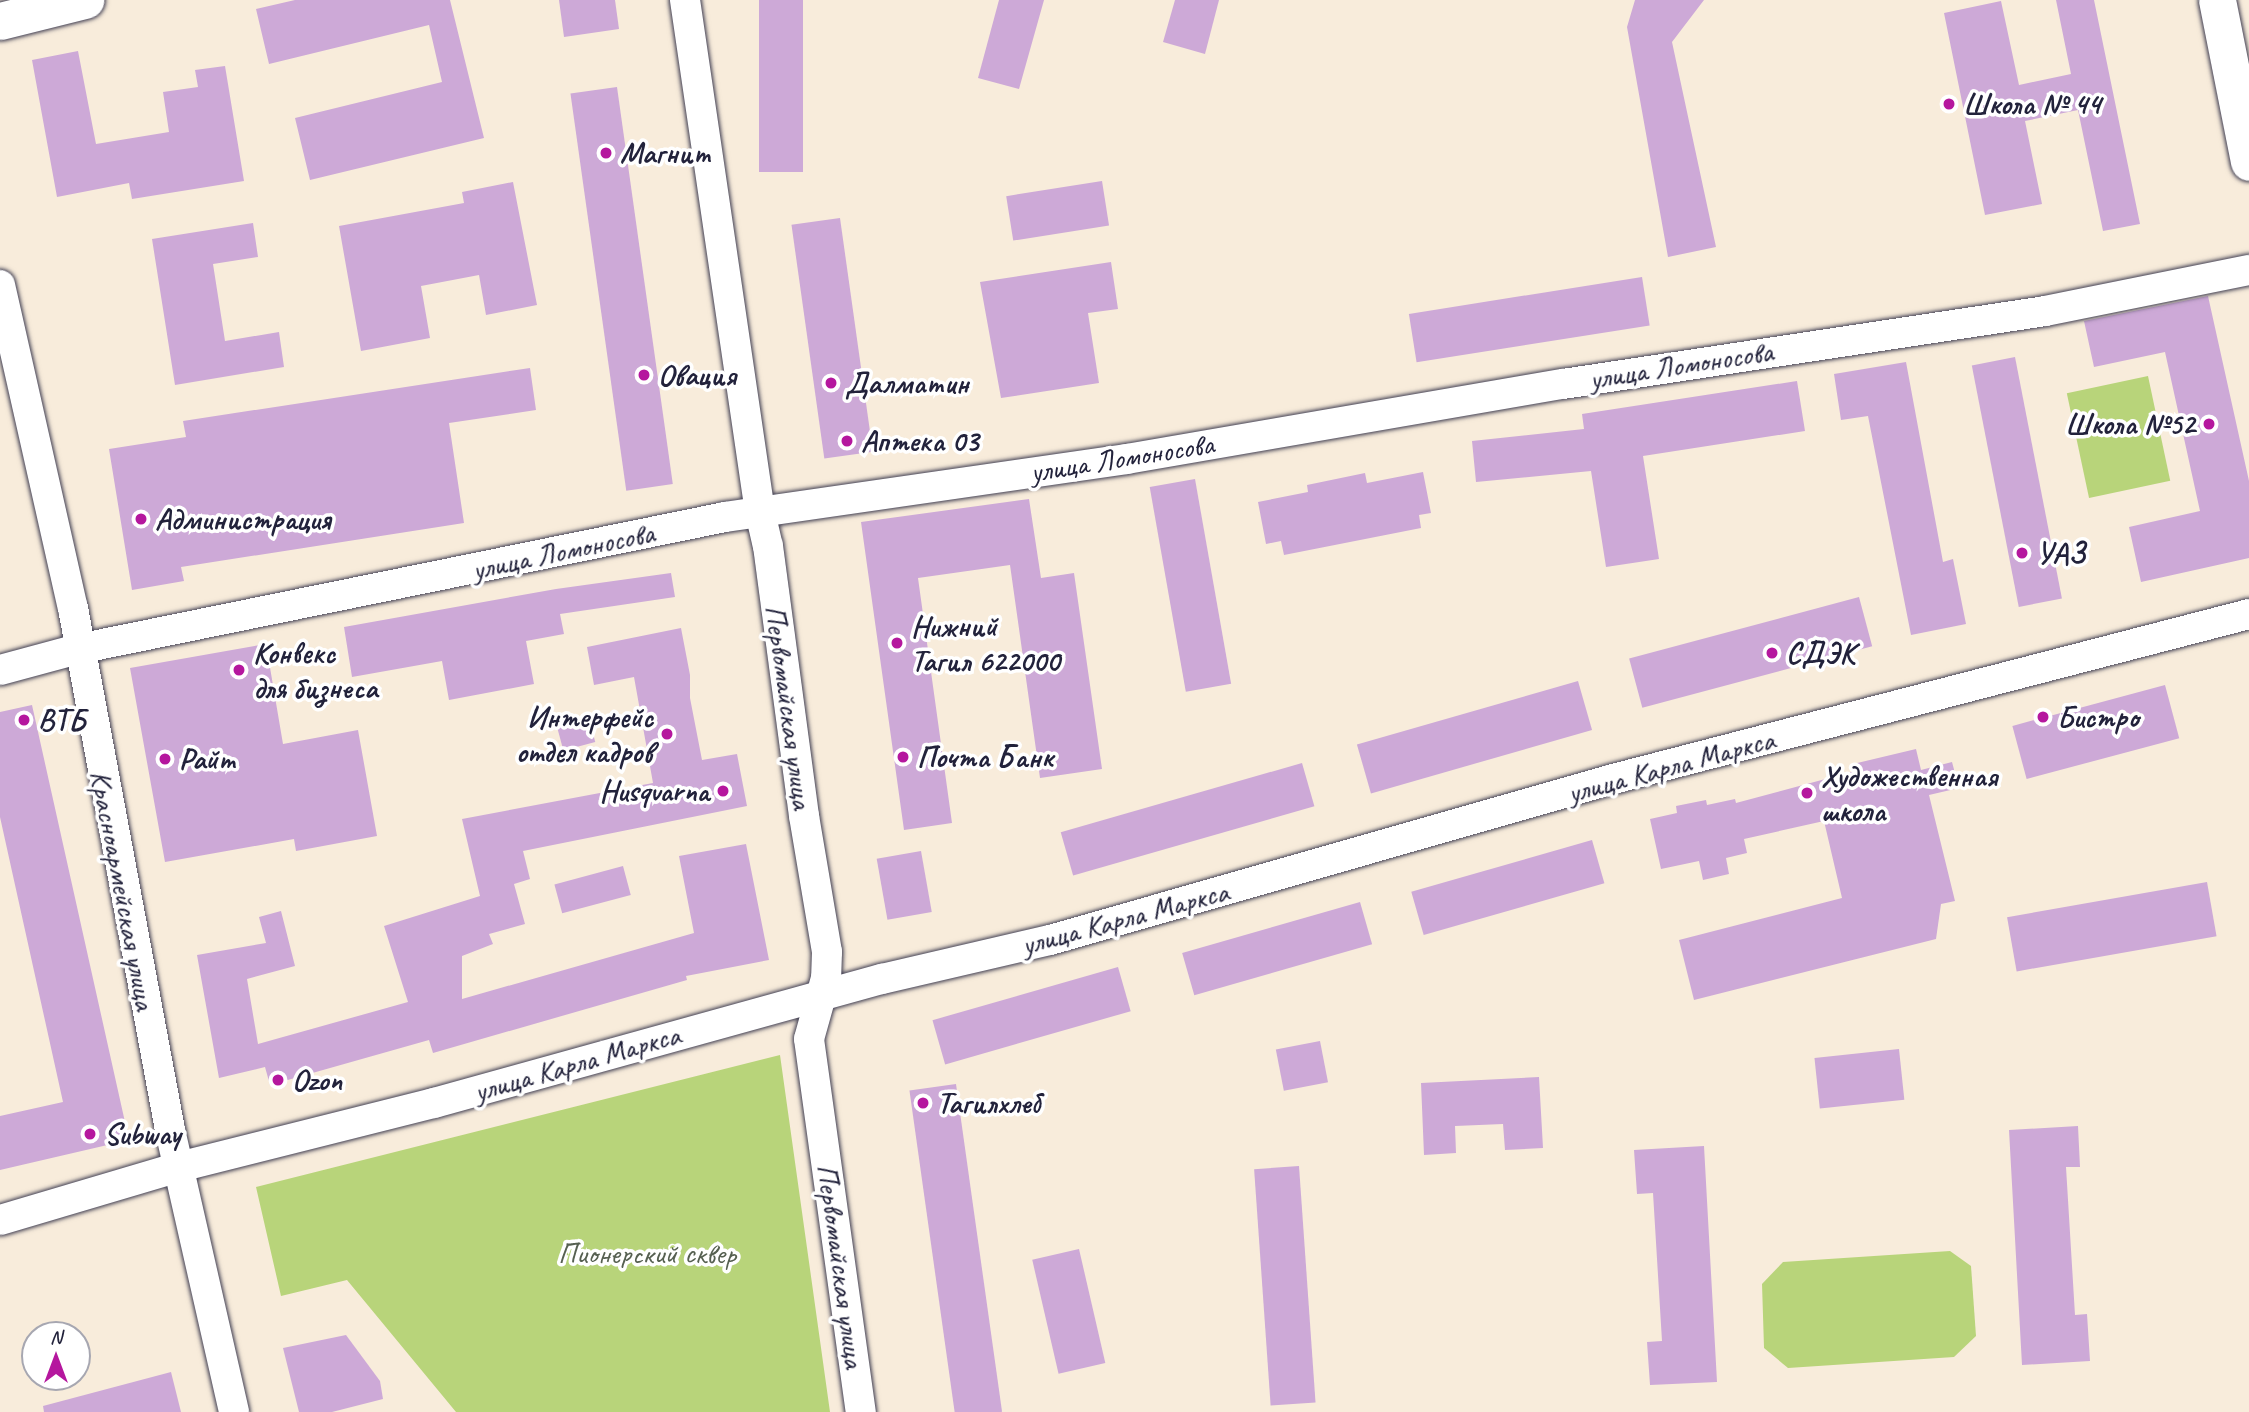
<!DOCTYPE html>
<meta charset="utf-8">
<style>
body{margin:0}
#map{position:relative;width:2249px;height:1412px;overflow:hidden;background:#f8ecdb;font-family:Caveat,sans-serif}
div>[style]{position:absolute}
[style*='--x']{left:calc(var(--x)*1px);top:calc(var(--y)*1px);width:calc(var(--w)*1px);rotate:calc(var(--a)*1deg)}
.green>*{inset:0;background:#b8d47a;transform-origin:0 0}
.building>*{inset:0;background:#cda9d7;transform-origin:0 0}
.roads{filter:drop-shadow(0 0 2px #424053) drop-shadow(0 0 2px #424053)}
.minor>*{height:30px;margin:-15px;padding:0 15px;transform-origin:15px;border-radius:15px;background:#fff}
.major>*{height:37px;margin:-18.5px;padding:0 18.5px;transform-origin:18.5px;border-radius:18.5px;background:#fff}
.dots>*{width:19px;height:19px;translate:-50% -50%;box-sizing:border-box;border:4px solid #fff;border-radius:50%}
span{translate:-50% -50%;white-space:nowrap;text-align:center;line-height:1.15;-webkit-text-stroke:7px #fff;paint-order:stroke}
.poi-label{font-size:30px;color:#22223b;font-weight:700}
.left{translate:0 -50%;text-align:left}
.right{translate:-100% -50%;text-align:right}
.street-label{font-size:30px;color:#22223b}
.park-label{font-size:30px;color:#566051}
.north{position:absolute;left:21px;top:1321px;width:70px;height:70px;box-sizing:border-box;background:#fff;border:2px solid #a7a7b1;border-radius:50%;rotate:0deg;font-size:19px;font-weight:700;line-height:28px;text-align:center;color:#22223b}
.north::after{content:'';display:block;margin:auto;width:24px;height:32px;background:#b5179e;clip-path:polygon(50% 0,100% 100%,50% 72%,0 100%)}
</style>
<div id="map">
<div class="green">
<i style="left:2148px;top:376px;width:107px;height:83px;rotate:78deg"></i>
<i style="clip-path:polygon(780px 1055px,830px 1412px,456px 1412px,347px 1280px,281px 1296px,256px 1187px)"></i>
<i style="clip-path:polygon(1950px 1251px,1971px 1266px,1976px 1336px,1954px 1357px,1788px 1368px,1764px 1348px,1762px 1284px,1783px 1262px)"></i>
</div>
<div class="building">
<i style="clip-path:polygon(295px 0,450px 0,484px 138px,310px 180px,295px 118px,442px 82px,429px 25px,269px 64px,256px 9px)"></i>
<i style="clip-path:polygon(559px 0,615px 0,619px 29px,564px 37px)"></i>
<i style="left:759px;top:0;width:44px;height:172px"></i>
<i style="clip-path:polygon(999px 0,1044px 0,1019px 89px,978px 78px)"></i>
<i style="clip-path:polygon(1175px 0,1219px 0,1205px 54px,1163px 42px)"></i>
<i style="clip-path:polygon(1635px 0,1704px 0,1672px 42px,1716px 247px,1668px 257px,1627px 27px)"></i>
<i style="clip-path:polygon(2056px 0,2094px 0,2140px 224px,2103px 231px,2078px 110px,2025px 121px,2042px 204px,1985px 215px,1944px 13px,2001px 1px,2019px 85px,2071px 74px)"></i>
<i style="clip-path:polygon(78px 51px,96px 144px,169px 132px,163px 92px,198px 87px,195px 70px,225px 66px,244px 181px,132px 199px,129px 183px,57px 197px,32px 60px)"></i>
<i style="left:617px;top:87px;width:401px;height:47px;rotate:82deg"></i>
<i style="left:1102px;top:181px;width:45px;height:97px;rotate:81deg"></i>
<i style="clip-path:polygon(513px 182px,537px 305px,486px 315px,479px 275px,421px 286px,430px 338px,361px 351px,339px 226px,464px 203px,462px 192px)"></i>
<i style="left:840px;top:218px;width:236px;height:49px;rotate:82deg"></i>
<i style="clip-path:polygon(253px 223px,258px 257px,213px 264px,225px 341px,279px 332px,284px 367px,175px 385px,152px 239px)"></i>
<i style="clip-path:polygon(1111px 262px,1118px 309px,1088px 313px,1099px 383px,1001px 398px,980px 282px)"></i>
<i style="left:1642px;top:277px;width:49px;height:236px;rotate:81deg"></i>
<i style="clip-path:polygon(2208px 296px,2249px 481px,2249px 558px,2141px 582px,2129px 527px,2200px 511px,2165px 352px,2094px 367px,2084px 321px)"></i>
<i style="left:2015px;top:357px;width:246px;height:44px;rotate:79deg"></i>
<i style="clip-path:polygon(1906px 362px,1943px 562px,1953px 559px,1966px 624px,1911px 635px,1868px 416px,1841px 420px,1834px 374px)"></i>
<i style="clip-path:polygon(530px 368px,536px 410px,449px 423px,464px 523px,181px 567px,184px 581px,132px 590px,109px 449px,186px 437px,183px 421px)"></i>
<i style="clip-path:polygon(1797px 381px,1805px 431px,1643px 456px,1659px 559px,1606px 567px,1591px 471px,1476px 482px,1472px 441px,1584px 429px,1582px 414px)"></i>
<i style="clip-path:polygon(1423px 472px,1431px 513px,1419px 515px,1421px 528px,1284px 555px,1281px 541px,1266px 544px,1258px 502px,1308px 492px,1307px 485px,1365px 473px,1367px 483px)"></i>
<i style="left:1195px;top:479px;width:208px;height:46px;rotate:80deg"></i>
<i style="clip-path:polygon(1029px 499px,1041px 578px,1074px 573px,1102px 769px,1040px 778px,1010px 565px,918px 578px,952px 823px,904px 830px,861px 522px)"></i>
<i style="clip-path:polygon(671px 573px,675px 597px,560px 614px,564px 634px,526px 641px,534px 684px,449px 700px,442px 661px,352px 677px,344px 627px,556px 589px)"></i>
<i style="left:1859px;top:597px;width:51px;height:238px;rotate:75deg"></i>
<i style="clip-path:polygon(681px 628px,690px 675px,690px 698px,702px 760px,737px 754px,747px 806px,523px 851px,530px 879px,514px 884px,525px 924px,489px 934px,493px 944px,462px 956px,462px 999px,694px 933px,679px 856px,746px 844px,769px 960px,686px 976px,687px 980px,433px 1053px,429px 1040px,270px 1085px,265px 1067px,219px 1078px,197px 955px,266px 943px,259px 917px,281px 911px,295px 966px,247px 979px,258px 1044px,408px 1002px,384px 926px,480px 896px,462px 819px,653px 783px,634px 677px,594px 685px,587px 647px)"></i>
<i style="clip-path:polygon(266px 644px,283px 744px,358px 730px,377px 836px,296px 851px,294px 839px,165px 862px,130px 668px)"></i>
<i style="left:1578px;top:681px;width:51px;height:230px;rotate:74deg"></i>
<i style="left:2165px;top:685px;width:55px;height:158px;rotate:75deg"></i>
<i style="clip-path:polygon(32px 705px,129px 1140px,0 1170px,0 1116px,63px 1102px,0 817px,0 712px)"></i>
<i style="left:588px;top:715px;width:28px;height:33px;rotate:75deg"></i>
<i style="clip-path:polygon(1916px 749px,1921px 770px,1952px 762px,1959px 788px,1929px 795px,1955px 901px,1941px 904px,1936px 939px,1694px 1000px,1679px 940px,1842px 898px,1824px 821px,1744px 839px,1747px 853px,1726px 858px,1729px 874px,1703px 880px,1699px 861px,1661px 869px,1650px 819px,1677px 813px,1676px 806px,1706px 800px,1707px 805px,1735px 799px,1736px 803px,1855px 771px,1853px 764px)"></i>
<i style="left:1302px;top:763px;width:45px;height:251px;rotate:74deg"></i>
<i style="left:1592px;top:840px;width:45px;height:188px;rotate:74deg"></i>
<i style="left:921px;top:851px;width:62px;height:45px;rotate:80deg"></i>
<i style="left:623px;top:866px;width:30px;height:71px;rotate:75deg"></i>
<i style="left:2207px;top:882px;width:55px;height:203px;rotate:80deg"></i>
<i style="left:1360px;top:902px;width:44px;height:185px;rotate:74deg"></i>
<i style="left:1118px;top:967px;width:46px;height:193px;rotate:74deg"></i>
<i style="left:1320px;top:1041px;width:42px;height:45px;rotate:79deg"></i>
<i style="left:1899px;top:1049px;width:51px;height:85px;rotate:84deg"></i>
<i style="clip-path:polygon(1539px 1077px,1543px 1148px,1505px 1150px,1503px 1124px,1455px 1126px,1456px 1153px,1424px 1155px,1421px 1083px)"></i>
<i style="left:956px;top:1084px;width:331px;height:47px;rotate:82deg"></i>
<i style="clip-path:polygon(2078px 1126px,2080px 1167px,2066px 1167px,2075px 1315px,2087px 1314px,2090px 1361px,2022px 1365px,2009px 1130px)"></i>
<i style="clip-path:polygon(1704px 1146px,1717px 1382px,1650px 1385px,1647px 1342px,1662px 1341px,1653px 1193px,1637px 1194px,1634px 1150px)"></i>
<i style="left:1299px;top:1166px;width:237px;height:45px;rotate:86deg"></i>
<i style="left:1079px;top:1249px;width:117px;height:48px;rotate:77deg"></i>
<i style="clip-path:polygon(346px 1335px,380px 1381px,383px 1399px,332px 1412px,299px 1412px,283px 1348px)"></i>
<i style="clip-path:polygon(171px 1372px,181px 1412px,44px 1412px,43px 1406px)"></i>
</div>
<div class="roads">
<div class="minor">
<i style="--x:685;--y:0;--w:517;--a:81.67"></i>
<i style="--x:760;--y:512;--w:35;--a:77"></i>
<i style="--x:768;--y:546;--w:272;--a:82.4"></i>
<i style="--x:804;--y:816;--w:138;--a:80.4"></i>
<i style="--x:827;--y:952;--w:26;--a:92"></i>
<i style="--x:826;--y:978;--w:63;--a:105.6"></i>
<i style="--x:809;--y:1039;--w:377;--a:82.1"></i>
<i style="--x:0;--y:285;--w:331;--a:77.3"></i>
<i style="--x:73;--y:608;--w:531;--a:79.47"></i>
<i style="--x:170;--y:1130;--w:289;--a:77.2"></i>
<i style="--x:0;--y:670;--w:81;--a:-15.1"></i>
<i style="--x:78;--y:649;--w:660;--a:-11.53"></i>
<i style="--x:725;--y:517;--w:406;--a:-8.2"></i>
<i style="--x:1127;--y:459;--w:442;--a:-9.8"></i>
<i style="--x:1563;--y:384;--w:487;--a:-8.6"></i>
<i style="--x:2045;--y:311;--w:208;--a:-11.4"></i>
<i style="--x:0;--y:1220;--w:187;--a:-16.5"></i>
<i style="--x:179;--y:1167;--w:263;--a:-14.1"></i>
<i style="--x:434;--y:1103;--w:465;--a:-15.5"></i>
<i style="--x:882;--y:979;--w:172;--a:-13.1"></i>
<i style="--x:1050;--y:940;--w:586;--a:-15.96"></i>
<i style="--x:1613;--y:779;--w:657;--a:-14.54"></i>
</div>
<div class="major">
<i style="--x:2217;--y:0;--w:165;--a:78.8"></i>
<i style="--x:0;--y:21;--w:88;--a:-13.9"></i>
</div>
</div>
<div class="dots">
<i style="left:1949px;top:104px;background:#b5179e"></i>
<i style="left:606px;top:153px;background:#b5179e"></i>
<i style="left:644px;top:375px;background:#b5179e"></i>
<i style="left:831px;top:383px;background:#b5179e"></i>
<i style="left:2209px;top:424px;background:#b5179e"></i>
<i style="left:847px;top:441px;background:#b5179e"></i>
<i style="left:141px;top:519px;background:#b5179e"></i>
<i style="left:2022px;top:553px;background:#b5179e"></i>
<i style="left:897px;top:643px;background:#b5179e"></i>
<i style="left:1772px;top:653px;background:#b5179e"></i>
<i style="left:239px;top:670px;background:#b5179e"></i>
<i style="left:2043px;top:717px;background:#b5179e"></i>
<i style="left:24px;top:720px;background:#b5179e"></i>
<i style="left:667px;top:734px;background:#b5179e"></i>
<i style="left:903px;top:757px;background:#b5179e"></i>
<i style="left:165px;top:759px;background:#b5179e"></i>
<i style="left:723px;top:791px;background:#b5179e"></i>
<i style="left:1807px;top:793px;background:#b5179e"></i>
<i style="left:278px;top:1080px;background:#b5179e"></i>
<i style="left:923px;top:1103px;background:#b5179e"></i>
<i style="left:90px;top:1134px;background:#b5179e"></i>
</div>
<div class="poi-label">
<span class="left" style="left:1963px;top:104px">Школа № 44</span>
<span class="left" style="left:620px;top:153px">Магнит</span>
<span class="left" style="left:658px;top:375px">Овация</span>
<span class="left" style="left:845px;top:383px">Далматин</span>
<span class="right" style="left:2195px;top:424px">Школа №52</span>
<span class="left" style="left:861px;top:441px">Аптека 03</span>
<span class="left" style="left:155px;top:519px">Администрация</span>
<span class="left" style="left:2036px;top:553px">УАЗ</span>
<span class="left" style="left:911px;top:643px">Нижний<br>Тагил 622000</span>
<span class="left" style="left:253px;top:670px">Конвекс<br>для бизнеса</span>
<span class="left" style="left:1786px;top:653px">СДЭК</span>
<span class="right" style="left:653px;top:734px">Интерфейс<br>отдел кадров</span>
<span class="left" style="left:2057px;top:717px">Бистро</span>
<span class="left" style="left:38px;top:720px">ВТБ</span>
<span class="left" style="left:917px;top:757px">Почта Банк</span>
<span class="left" style="left:179px;top:759px">Райт</span>
<span class="left" style="left:1821px;top:793px">Художественная<br>школа</span>
<span class="right" style="left:709px;top:791px">Husqvarna</span>
<span class="left" style="left:292px;top:1080px">Ozon</span>
<span class="left" style="left:937px;top:1103px">Тагилхлеб</span>
<span class="left" style="left:104px;top:1134px">Subway</span>
</div>
<div class="street-label">
<span style="left:1681px;top:365px;rotate:-9deg">улица Ломоносова</span>
<span style="left:1122px;top:458px;rotate:-9deg">улица Ломоносова</span>
<span style="left:563px;top:551px;rotate:-12deg">улица Ломоносова</span>
<span style="left:789px;top:707px;rotate:82deg">Первомайская улица</span>
<span style="left:1671px;top:766px;rotate:-15deg">улица Карла Маркса</span>
<span style="left:123px;top:890px;rotate:79deg">Красноармейская улица</span>
<span style="left:1125px;top:918px;rotate:-15deg">улица Карла Маркса</span>
<span style="left:577px;top:1063px;rotate:-16deg">улица Карла Маркса</span>
<span style="left:841px;top:1266px;rotate:82deg">Первомайская улица</span>
</div>
<div class="park-label">
<span style="left:647px;top:1253px">Пионерский сквер</span>
</div>
<div class="north">N</div>
</div>
